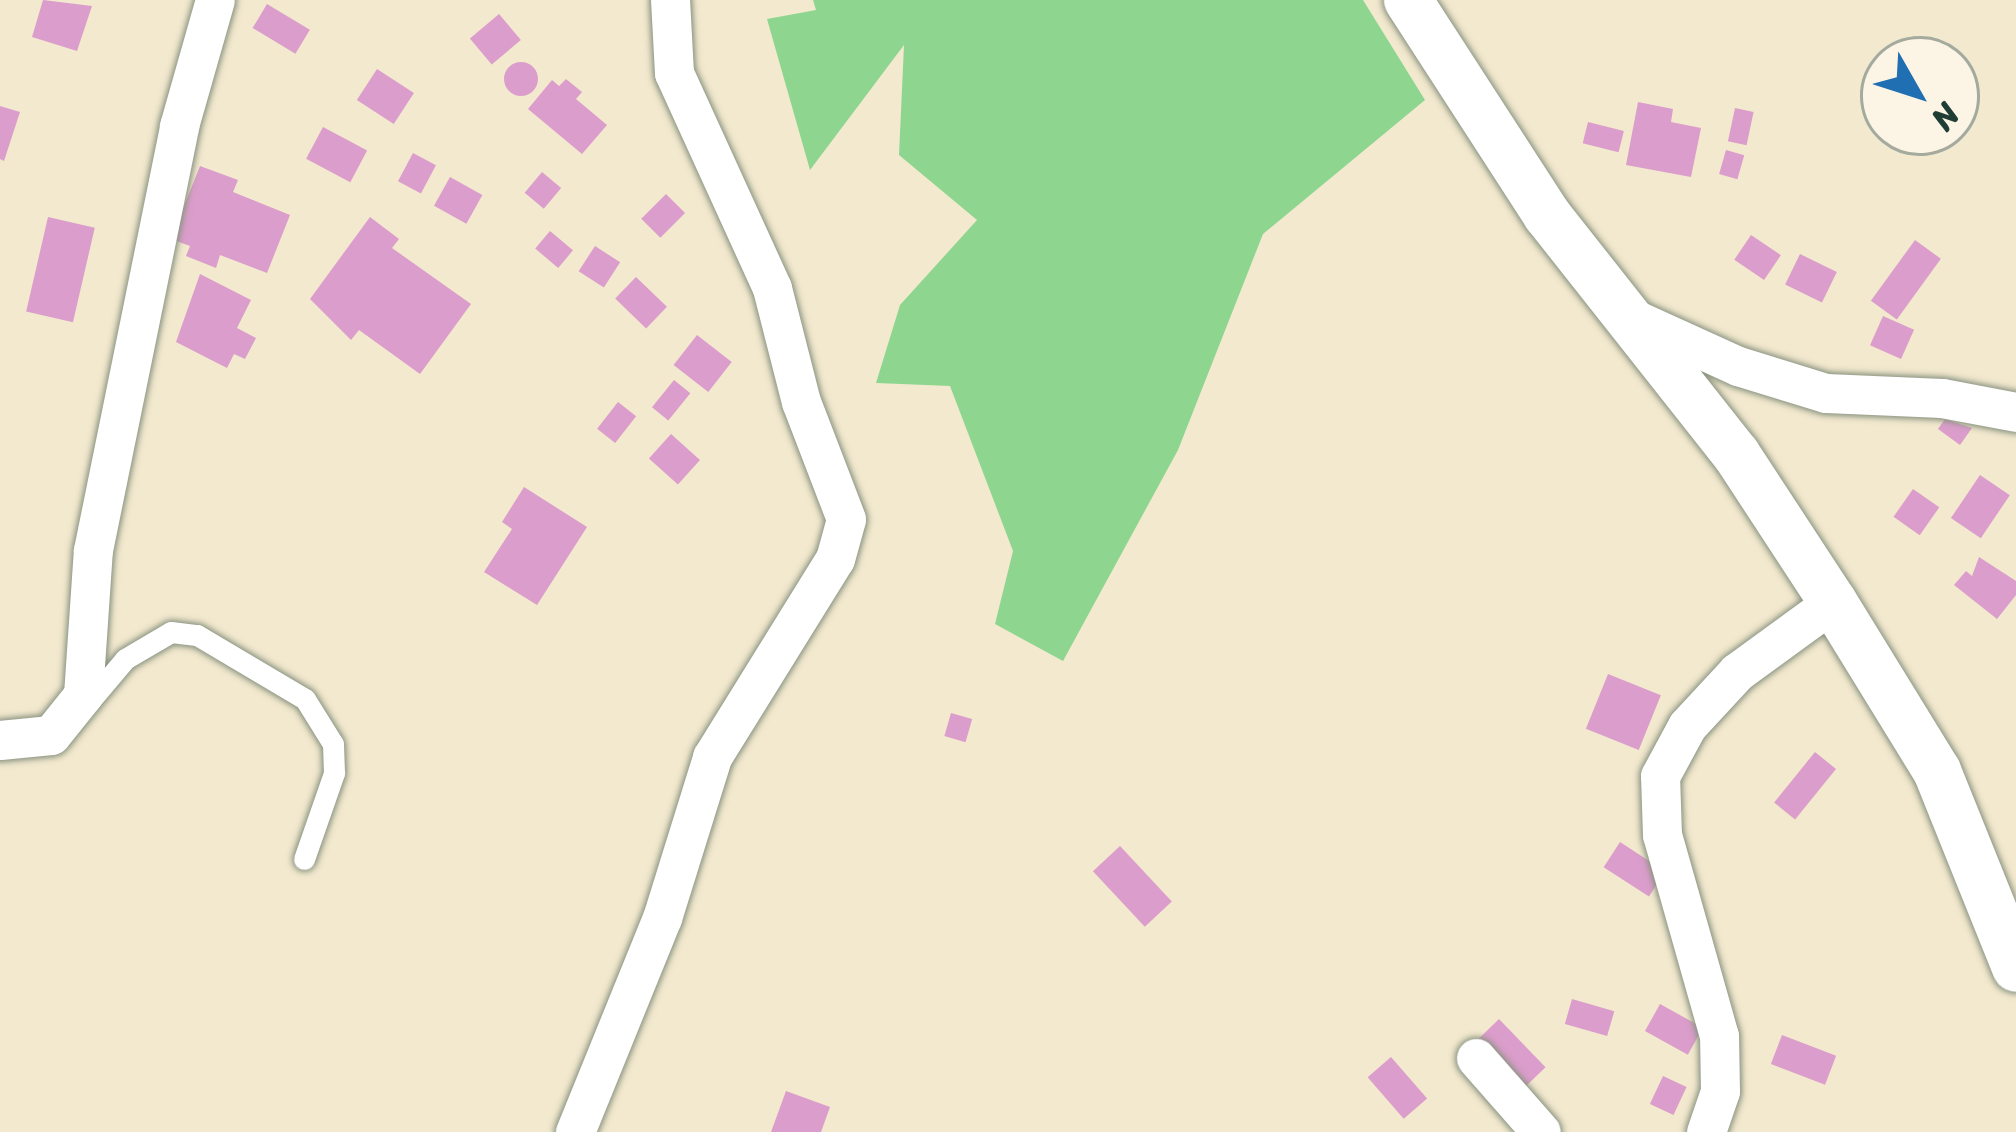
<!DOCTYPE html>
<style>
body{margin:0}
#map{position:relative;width:2016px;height:1132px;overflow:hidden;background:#f3e9ce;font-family:Sriracha,sans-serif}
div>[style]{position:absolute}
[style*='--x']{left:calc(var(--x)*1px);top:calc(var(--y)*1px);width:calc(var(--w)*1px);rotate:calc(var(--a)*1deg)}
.green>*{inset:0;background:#8ed690}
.building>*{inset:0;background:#db9dcb;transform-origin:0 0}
.round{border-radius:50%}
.roads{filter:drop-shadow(0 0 3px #899381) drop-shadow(0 0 3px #899381)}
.service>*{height:21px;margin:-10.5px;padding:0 10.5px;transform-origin:10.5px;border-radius:10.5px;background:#fff}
.minor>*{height:39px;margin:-19.5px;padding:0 19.5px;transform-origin:19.5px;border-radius:19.5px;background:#fff}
.tertiary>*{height:48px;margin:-24px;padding:0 24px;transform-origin:24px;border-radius:24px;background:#fff}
span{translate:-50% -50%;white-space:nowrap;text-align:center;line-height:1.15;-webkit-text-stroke:9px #fcf5e5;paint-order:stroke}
.north{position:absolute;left:1860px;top:36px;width:120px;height:120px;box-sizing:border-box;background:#fcf5e5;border:3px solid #a4ab9e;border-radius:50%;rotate:129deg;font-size:33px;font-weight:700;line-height:48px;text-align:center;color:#1f3d34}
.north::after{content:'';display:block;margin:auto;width:42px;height:54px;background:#1f6fb2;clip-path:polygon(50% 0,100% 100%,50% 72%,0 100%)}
</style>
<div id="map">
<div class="green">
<i style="clip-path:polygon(813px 0,1363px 0,1425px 100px,1263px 234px,1178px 450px,1063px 661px,995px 624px,1013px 551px,950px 386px,876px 383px,900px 305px,977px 220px,899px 155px,904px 45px,810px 170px,767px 19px,816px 10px)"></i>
</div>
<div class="building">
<i style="clip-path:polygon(43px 0,92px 6px,77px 51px,32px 37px)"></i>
<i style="left:267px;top:4px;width:50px;height:28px;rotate:31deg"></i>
<i style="left:499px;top:14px;width:34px;height:38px;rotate:50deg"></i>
<i class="round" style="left:504px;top:62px;width:34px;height:34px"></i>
<i style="left:377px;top:69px;width:44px;height:37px;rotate:33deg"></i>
<i style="clip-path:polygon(566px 79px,582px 92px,576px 99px,607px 125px,582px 154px,528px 109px,552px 80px,559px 86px)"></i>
<i style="clip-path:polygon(1638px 102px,1673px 109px,1671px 122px,1701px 128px,1691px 177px,1626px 165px)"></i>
<i style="clip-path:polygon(0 106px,20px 112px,4px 161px,0 159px)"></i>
<i style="left:1735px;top:108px;width:19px;height:34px;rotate:12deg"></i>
<i style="left:1588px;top:122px;width:37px;height:22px;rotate:14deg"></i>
<i style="left:323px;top:127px;width:50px;height:36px;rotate:28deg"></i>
<i style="left:1726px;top:150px;width:19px;height:25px;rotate:16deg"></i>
<i style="left:413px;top:153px;width:26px;height:32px;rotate:28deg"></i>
<i style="clip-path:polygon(200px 166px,238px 180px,233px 192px,290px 215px,267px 273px,220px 255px,216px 268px,186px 256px,190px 246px,171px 239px)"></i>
<i style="left:542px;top:172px;width:25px;height:27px;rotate:40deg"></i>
<i style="left:450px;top:177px;width:37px;height:33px;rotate:29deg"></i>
<i style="left:666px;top:194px;width:27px;height:35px;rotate:45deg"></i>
<i style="left:48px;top:217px;width:48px;height:97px;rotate:13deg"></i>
<i style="clip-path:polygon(370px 217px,399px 239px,392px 248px,471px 304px,420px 374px,359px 330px,351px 340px,310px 299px)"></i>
<i style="left:550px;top:231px;width:30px;height:23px;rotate:40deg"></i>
<i style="left:1751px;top:235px;width:36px;height:30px;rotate:34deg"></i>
<i style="left:1915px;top:240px;width:32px;height:75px;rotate:36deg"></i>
<i style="left:595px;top:246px;width:30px;height:30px;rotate:33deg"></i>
<i style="left:1800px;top:254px;width:41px;height:34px;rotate:26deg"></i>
<i style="clip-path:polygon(200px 274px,251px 300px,237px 328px,256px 338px,245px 359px,234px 354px,227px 368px,176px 342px)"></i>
<i style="left:636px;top:277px;width:43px;height:30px;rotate:44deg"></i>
<i style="left:1883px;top:316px;width:34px;height:32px;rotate:24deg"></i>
<i style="left:697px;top:335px;width:44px;height:38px;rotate:38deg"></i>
<i style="left:674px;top:380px;width:21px;height:35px;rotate:39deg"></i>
<i style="left:618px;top:402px;width:23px;height:34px;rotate:38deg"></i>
<i style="clip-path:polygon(1945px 419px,1972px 428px,1960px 445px,1938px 429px)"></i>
<i style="left:671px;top:434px;width:39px;height:33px;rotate:42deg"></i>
<i style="left:1980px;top:475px;width:36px;height:52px;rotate:34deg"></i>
<i style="clip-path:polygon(524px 487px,587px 527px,537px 605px,484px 572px,512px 529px,502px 522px)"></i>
<i style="left:1913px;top:489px;width:32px;height:34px;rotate:35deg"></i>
<i style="clip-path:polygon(1979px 557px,2016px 581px,2016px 595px,1997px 619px,1954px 585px,1966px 571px,1972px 576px)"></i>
<i style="left:1608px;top:674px;width:57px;height:59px;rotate:22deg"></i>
<i style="left:951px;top:713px;width:22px;height:24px;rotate:16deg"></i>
<i style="left:1815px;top:752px;width:27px;height:65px;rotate:39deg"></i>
<i style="left:1620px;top:842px;width:54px;height:30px;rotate:33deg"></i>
<i style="left:1120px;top:846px;width:76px;height:37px;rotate:47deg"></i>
<i style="left:1572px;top:999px;width:44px;height:26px;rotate:16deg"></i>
<i style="left:1660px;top:1004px;width:49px;height:31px;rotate:29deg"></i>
<i style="left:1499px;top:1019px;width:67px;height:29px;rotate:46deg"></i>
<i style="left:1782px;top:1035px;width:58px;height:31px;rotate:21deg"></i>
<i style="left:1391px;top:1057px;width:55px;height:31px;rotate:49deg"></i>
<i style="left:1663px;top:1076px;width:26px;height:31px;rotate:25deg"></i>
<i style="clip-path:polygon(786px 1091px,830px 1107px,821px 1132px,771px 1132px)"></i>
</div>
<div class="roads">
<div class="service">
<i style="--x:88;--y:703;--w:57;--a:-49.9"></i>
<i style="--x:125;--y:659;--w:53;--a:-30.4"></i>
<i style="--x:171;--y:632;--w:26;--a:7"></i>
<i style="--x:197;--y:635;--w:126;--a:30.7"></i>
<i style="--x:305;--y:699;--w:53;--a:58.1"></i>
<i style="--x:333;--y:744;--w:29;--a:88"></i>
<i style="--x:334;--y:773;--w:91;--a:109.2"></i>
</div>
<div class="minor">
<i style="--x:1630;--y:317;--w:119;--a:24.4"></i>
<i style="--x:1738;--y:366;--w:92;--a:17.1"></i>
<i style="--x:1826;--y:393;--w:116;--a:2.5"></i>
<i style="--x:1942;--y:398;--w:75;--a:10.7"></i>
<i style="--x:0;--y:740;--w:51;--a:-5.6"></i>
<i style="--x:51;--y:735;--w:51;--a:-51.3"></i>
<i style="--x:83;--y:695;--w:145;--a:-86.1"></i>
<i style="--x:93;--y:550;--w:433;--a:-78.5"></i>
<i style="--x:179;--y:126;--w:131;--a:-74.1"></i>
<i style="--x:1476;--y:1058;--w:98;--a:48.7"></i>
<i style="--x:575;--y:1132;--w:231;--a:-67.9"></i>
<i style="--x:662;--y:918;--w:169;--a:-72.7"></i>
<i style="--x:712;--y:757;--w:233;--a:-58.2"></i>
<i style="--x:835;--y:559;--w:41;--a:-74.6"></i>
<i style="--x:846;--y:519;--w:125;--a:-111"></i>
<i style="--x:801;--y:402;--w:118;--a:-104.3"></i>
<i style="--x:772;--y:288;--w:236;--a:-114.5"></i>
<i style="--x:674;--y:73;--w:73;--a:-93.1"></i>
<i style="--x:1706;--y:1132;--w:43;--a:-71.1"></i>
<i style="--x:1720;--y:1091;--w:55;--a:-91"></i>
<i style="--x:1719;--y:1036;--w:209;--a:-105.8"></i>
<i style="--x:1662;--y:835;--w:59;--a:-91.9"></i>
<i style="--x:1660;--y:776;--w:57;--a:-61.6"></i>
<i style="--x:1687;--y:726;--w:74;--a:-47.2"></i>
<i style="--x:1737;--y:672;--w:119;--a:-36.1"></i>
</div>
<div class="tertiary">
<i style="--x:1408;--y:0;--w:256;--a:57.1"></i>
<i style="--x:1547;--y:215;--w:305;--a:51.7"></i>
<i style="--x:1736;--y:454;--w:177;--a:56.8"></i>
<i style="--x:1833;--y:602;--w:198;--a:58.4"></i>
<i style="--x:1937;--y:771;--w:212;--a:68.1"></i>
</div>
</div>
<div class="north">N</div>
</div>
